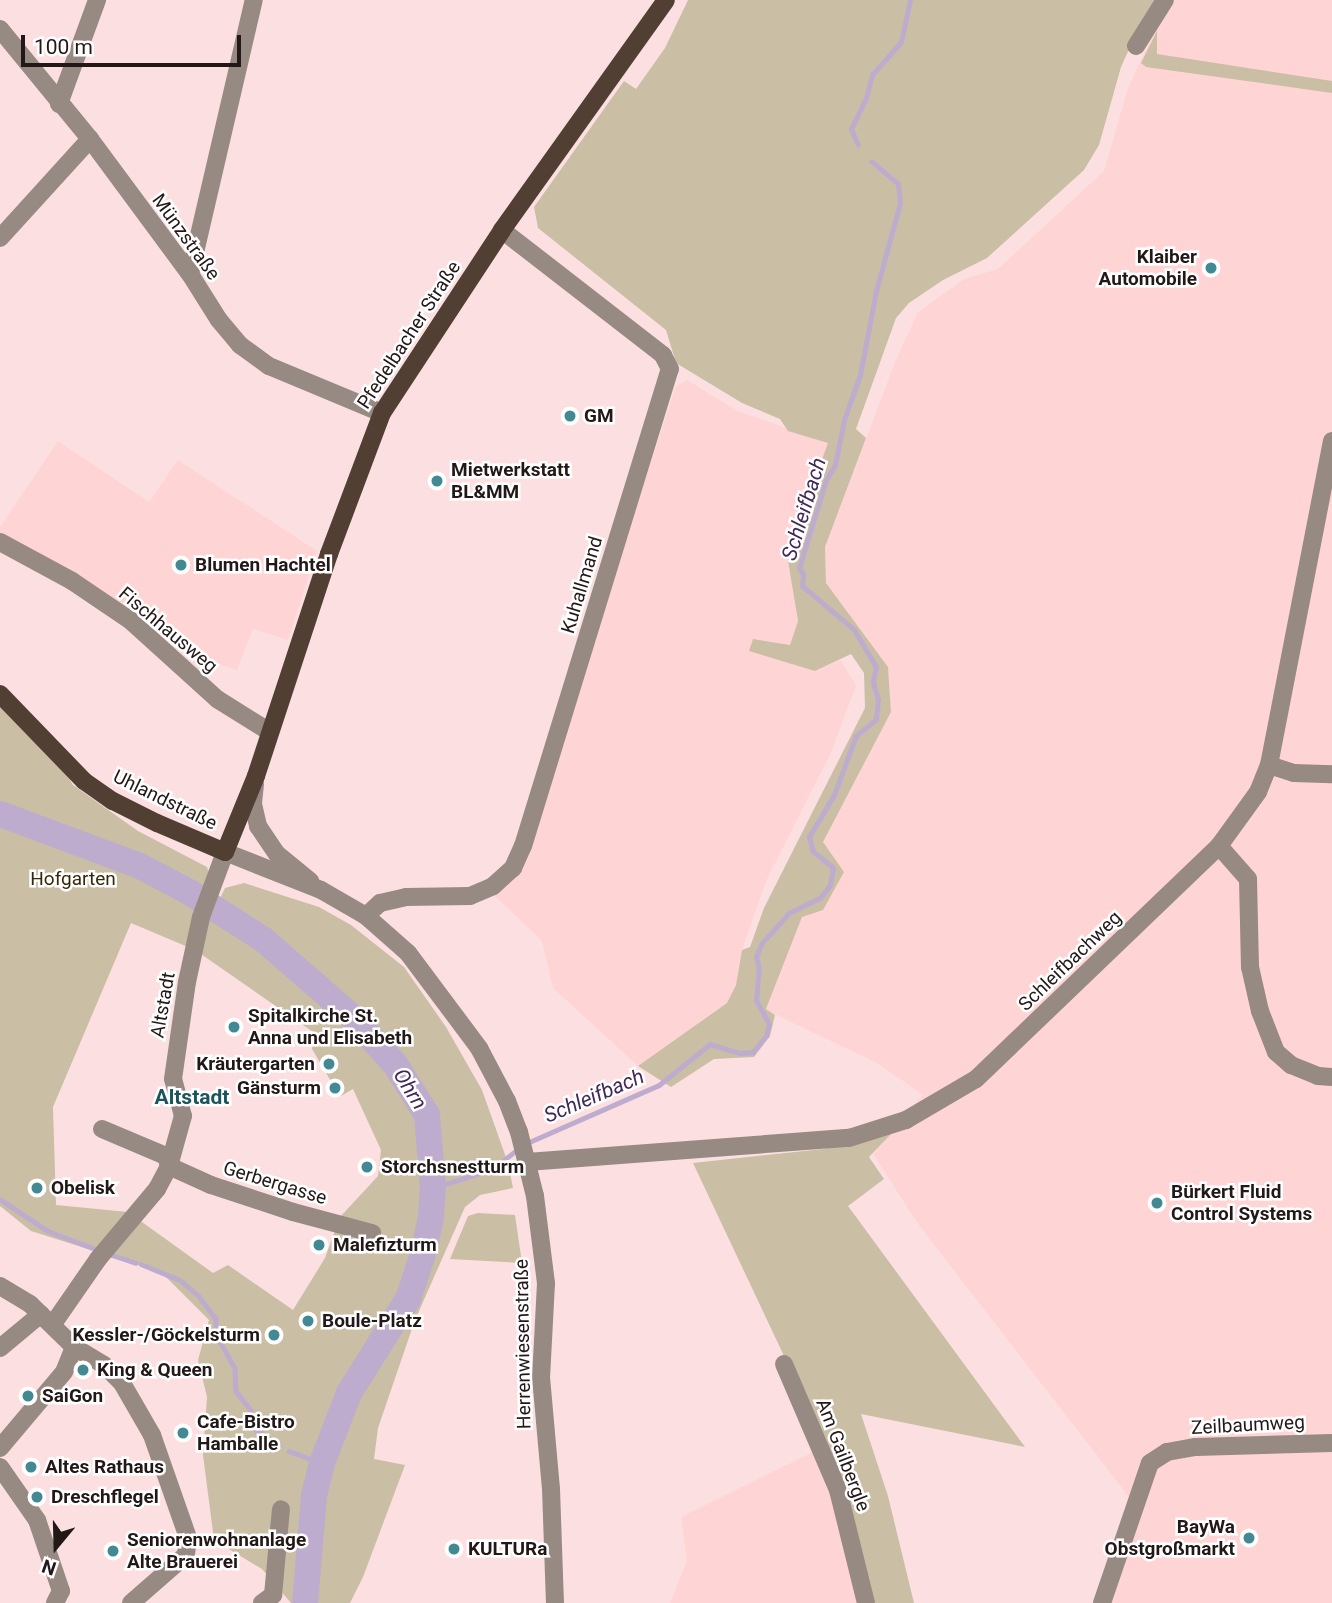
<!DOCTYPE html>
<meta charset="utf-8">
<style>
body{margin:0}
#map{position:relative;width:1332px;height:1603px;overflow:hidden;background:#fce0e1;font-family:Roboto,sans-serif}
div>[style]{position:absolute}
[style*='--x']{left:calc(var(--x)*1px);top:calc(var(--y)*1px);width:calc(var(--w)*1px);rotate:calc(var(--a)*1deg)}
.built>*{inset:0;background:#ffd4d5}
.green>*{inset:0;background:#cabea4}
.stream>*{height:4.5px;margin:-2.25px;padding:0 2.25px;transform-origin:2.25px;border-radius:2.25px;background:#beaccf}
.river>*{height:26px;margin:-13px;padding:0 13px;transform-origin:13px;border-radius:13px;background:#beaccf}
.minor>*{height:18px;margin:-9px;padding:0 9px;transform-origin:9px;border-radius:9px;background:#968a83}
.major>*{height:18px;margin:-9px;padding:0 9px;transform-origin:9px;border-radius:9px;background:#523f34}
.dots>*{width:19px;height:19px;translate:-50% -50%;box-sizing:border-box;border:4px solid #fff;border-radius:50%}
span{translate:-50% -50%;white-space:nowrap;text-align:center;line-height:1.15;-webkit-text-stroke:5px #fff;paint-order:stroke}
.street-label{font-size:19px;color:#231818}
.poi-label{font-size:19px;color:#231818;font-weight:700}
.right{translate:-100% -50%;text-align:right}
.left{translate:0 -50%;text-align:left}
.park-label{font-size:19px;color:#352808}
.water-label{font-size:21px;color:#422856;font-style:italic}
.neighbourhood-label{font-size:21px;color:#1a545c;font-weight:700}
.north{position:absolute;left:21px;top:1512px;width:70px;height:70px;-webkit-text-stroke:5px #fff;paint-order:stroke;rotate:199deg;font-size:19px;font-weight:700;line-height:28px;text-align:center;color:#231818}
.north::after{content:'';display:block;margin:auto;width:24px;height:32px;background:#231818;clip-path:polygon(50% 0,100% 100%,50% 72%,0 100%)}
.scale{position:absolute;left:21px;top:35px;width:220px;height:32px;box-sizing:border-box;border:4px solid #231818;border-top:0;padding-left:9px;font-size:21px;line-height:24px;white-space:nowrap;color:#231818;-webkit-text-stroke:5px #fff;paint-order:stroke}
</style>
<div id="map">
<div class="built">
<i style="clip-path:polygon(1175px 0,1332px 0,1332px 1603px,1102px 1603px,1136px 1506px,918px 1224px,873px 1154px,923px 1095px,877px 1063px,766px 1010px,802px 917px,823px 842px,891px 712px,888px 667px,826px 583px,825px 547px,895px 362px,918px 312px,964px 279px,998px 269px,1104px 171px,1128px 88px,1159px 21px)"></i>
<i style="clip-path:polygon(687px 380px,738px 411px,829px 443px,787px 555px,798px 621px,790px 645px,754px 639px,815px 671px,841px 660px,856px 686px,830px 755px,767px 879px,742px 950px,736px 985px,727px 1003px,638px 1066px,553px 988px,542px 941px,493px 894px,516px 871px,676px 386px)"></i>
<i style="clip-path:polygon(58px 441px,149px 502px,178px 460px,317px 551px,288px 640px,253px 629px,237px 670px,209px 661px,194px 673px,0 537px,0 527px)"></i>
<i style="clip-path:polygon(821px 1448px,861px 1603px,670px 1603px,687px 1561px,681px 1517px)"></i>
</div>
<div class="green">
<i style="clip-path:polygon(688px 0,1158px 0,1139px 27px,1121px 67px,1099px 145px,1084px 170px,987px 258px,943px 280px,909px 303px,896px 318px,856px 429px,866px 438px,825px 547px,826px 583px,888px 667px,891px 712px,823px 842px,844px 872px,823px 910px,802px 917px,766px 1009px,775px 1015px,770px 1036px,754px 1057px,714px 1059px,671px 1087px,638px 1066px,727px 1003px,736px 985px,742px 950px,750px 947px,764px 908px,865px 708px,864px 673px,851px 654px,815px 671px,749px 651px,753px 639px,790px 645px,798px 621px,787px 555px,828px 443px,788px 431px,780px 419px,742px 403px,676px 363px,666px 330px,538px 228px,534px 207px,624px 81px,636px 89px,665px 48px)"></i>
<i style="clip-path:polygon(1157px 31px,1157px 54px,1332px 81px,1332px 93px,1146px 67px,1141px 63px)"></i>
<i style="clip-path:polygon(evenodd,0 694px,55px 755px,73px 785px,138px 831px,207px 867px,211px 879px,197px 946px,225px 888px,244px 883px,319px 907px,351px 925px,404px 967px,446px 1027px,482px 1090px,508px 1163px,513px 1188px,480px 1195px,465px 1207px,415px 1320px,378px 1428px,374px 1459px,405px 1465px,363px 1577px,350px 1603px,291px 1603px,262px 1569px,214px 1540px,203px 1455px,207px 1397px,198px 1360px,209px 1320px,161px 1272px,31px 1231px,0 1206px,0 694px,131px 923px,195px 950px,319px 1036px,313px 1043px,312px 1049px,332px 1083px,338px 1084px,341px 1096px,353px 1089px,381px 1150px,378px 1176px,340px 1217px,325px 1258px,293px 1310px,228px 1265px,213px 1273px,128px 1212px,56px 1205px,53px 1107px,131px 923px)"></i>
<i style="clip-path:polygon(892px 1133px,869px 1157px,884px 1179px,848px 1206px,1025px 1447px,861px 1414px,888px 1496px,914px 1603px,870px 1603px,818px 1428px,693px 1163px,823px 1149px)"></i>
<i style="clip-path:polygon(478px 1213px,515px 1215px,522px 1263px,450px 1259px,468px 1216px)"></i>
</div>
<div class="stream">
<i style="--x:858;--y:145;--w:17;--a:-114"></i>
<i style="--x:851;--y:129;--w:34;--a:-64"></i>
<i style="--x:866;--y:98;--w:24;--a:-75"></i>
<i style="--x:872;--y:75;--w:44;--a:-48.7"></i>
<i style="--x:901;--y:42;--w:43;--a:-77.9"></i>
<i style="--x:527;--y:1143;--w:144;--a:-23.7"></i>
<i style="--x:659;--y:1085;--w:65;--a:-38.8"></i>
<i style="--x:710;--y:1044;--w:31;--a:17"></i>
<i style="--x:740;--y:1053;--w:13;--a:-4"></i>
<i style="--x:753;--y:1052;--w:21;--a:-51"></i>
<i style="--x:766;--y:1036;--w:12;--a:-76"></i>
<i style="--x:769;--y:1024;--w:26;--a:-119"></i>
<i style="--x:756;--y:1001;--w:32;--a:-85"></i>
<i style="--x:759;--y:969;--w:12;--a:-104"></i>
<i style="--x:756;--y:957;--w:15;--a:-67"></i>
<i style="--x:762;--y:943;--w:40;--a:-48"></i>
<i style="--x:789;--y:913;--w:34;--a:-26"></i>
<i style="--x:820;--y:898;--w:16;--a:-52"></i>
<i style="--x:830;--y:885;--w:17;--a:-80"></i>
<i style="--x:833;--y:868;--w:26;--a:-141"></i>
<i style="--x:813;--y:852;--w:16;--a:-105"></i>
<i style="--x:809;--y:837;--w:49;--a:-59.2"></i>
<i style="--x:834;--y:795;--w:63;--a:-69.6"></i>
<i style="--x:856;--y:736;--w:26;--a:-40"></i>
<i style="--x:876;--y:719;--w:19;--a:-84"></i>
<i style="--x:878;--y:700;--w:19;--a:-106"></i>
<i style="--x:873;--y:682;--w:15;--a:-79"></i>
<i style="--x:876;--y:667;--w:43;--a:-120.7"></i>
<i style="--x:854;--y:630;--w:68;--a:-139.8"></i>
<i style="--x:802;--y:586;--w:12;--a:-85"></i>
<i style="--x:803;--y:574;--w:7;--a:-124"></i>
<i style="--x:799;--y:568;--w:92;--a:-72.9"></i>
<i style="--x:826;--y:480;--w:17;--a:-59"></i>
<i style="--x:835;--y:465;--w:46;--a:-78.7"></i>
<i style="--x:844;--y:420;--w:48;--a:-70.4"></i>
<i style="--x:860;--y:375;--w:86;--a:-79.2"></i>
<i style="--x:876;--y:291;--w:91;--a:-74.7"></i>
<i style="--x:900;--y:203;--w:19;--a:-96"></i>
<i style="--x:898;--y:184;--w:34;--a:-140"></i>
<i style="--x:433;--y:1188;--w:63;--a:-17.6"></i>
<i style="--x:493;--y:1169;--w:35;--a:-39"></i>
<i style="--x:0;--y:1199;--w:58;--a:33.7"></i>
<i style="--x:48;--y:1231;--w:53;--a:20.8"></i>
<i style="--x:109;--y:1254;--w:28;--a:18"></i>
<i style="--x:141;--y:1264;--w:42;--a:22.3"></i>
<i style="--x:180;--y:1280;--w:23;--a:40"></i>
<i style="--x:198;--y:1295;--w:30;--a:53"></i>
<i style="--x:216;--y:1319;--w:15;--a:90"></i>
<i style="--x:216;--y:1334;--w:39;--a:61"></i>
<i style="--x:235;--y:1368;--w:23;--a:88"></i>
<i style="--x:236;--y:1391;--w:24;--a:52"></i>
<i style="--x:252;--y:1417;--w:12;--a:76"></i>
<i style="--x:255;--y:1429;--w:29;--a:35"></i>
<i style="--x:289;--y:1451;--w:35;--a:20"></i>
</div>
<div class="river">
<i style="--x:0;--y:814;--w:149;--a:20.4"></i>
<i style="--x:140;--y:866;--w:55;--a:28"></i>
<i style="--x:189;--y:892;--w:89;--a:32.6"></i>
<i style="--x:264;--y:940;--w:116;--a:41.1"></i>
<i style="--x:351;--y:1016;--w:65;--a:47.5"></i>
<i style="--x:395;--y:1064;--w:60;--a:57.9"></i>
<i style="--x:427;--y:1115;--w:73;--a:85.3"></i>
<i style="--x:433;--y:1188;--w:30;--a:94"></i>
<i style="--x:431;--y:1218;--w:40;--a:103"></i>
<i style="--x:422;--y:1257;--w:44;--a:108.4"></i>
<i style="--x:408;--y:1299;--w:111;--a:122.1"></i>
<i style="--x:349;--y:1393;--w:75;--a:111.1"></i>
<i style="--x:322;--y:1463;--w:34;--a:104"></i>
<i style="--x:314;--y:1496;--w:107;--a:94.8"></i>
</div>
<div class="minor">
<i style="--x:0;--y:29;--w:142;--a:50.7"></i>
<i style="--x:90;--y:139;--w:168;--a:53.5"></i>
<i style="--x:190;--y:274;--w:54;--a:57.8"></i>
<i style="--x:219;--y:320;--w:33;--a:50"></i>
<i style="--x:240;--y:345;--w:36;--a:36"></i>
<i style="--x:269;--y:366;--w:122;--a:22.6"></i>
<i style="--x:1136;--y:46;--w:54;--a:-57.8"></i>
<i style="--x:59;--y:104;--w:111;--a:-69.9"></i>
<i style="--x:0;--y:238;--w:134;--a:-47.7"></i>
<i style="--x:190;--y:274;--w:281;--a:-76.9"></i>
<i style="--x:0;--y:542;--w:82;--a:28.4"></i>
<i style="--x:72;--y:581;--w:71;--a:34.1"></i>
<i style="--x:131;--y:621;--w:116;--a:42.2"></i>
<i style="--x:217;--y:699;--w:62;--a:31.9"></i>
<i style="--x:1269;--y:765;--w:26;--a:18"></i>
<i style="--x:1294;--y:773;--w:38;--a:2"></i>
<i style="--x:255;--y:784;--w:20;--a:96"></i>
<i style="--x:253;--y:804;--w:23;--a:77"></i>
<i style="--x:258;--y:826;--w:34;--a:56"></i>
<i style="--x:277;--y:854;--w:43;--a:39.3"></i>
<i style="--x:1219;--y:846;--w:44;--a:48.7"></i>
<i style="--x:1248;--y:879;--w:88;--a:88.7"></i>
<i style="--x:1250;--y:967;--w:45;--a:77.2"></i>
<i style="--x:1260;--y:1011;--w:44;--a:68.7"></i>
<i style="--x:1276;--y:1052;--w:20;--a:41"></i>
<i style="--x:1291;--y:1065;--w:29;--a:22"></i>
<i style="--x:1318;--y:1076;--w:14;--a:4"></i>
<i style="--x:366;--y:916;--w:19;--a:-43"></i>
<i style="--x:380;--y:903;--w:27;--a:-13"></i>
<i style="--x:406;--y:897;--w:64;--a:-0.9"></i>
<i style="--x:470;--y:896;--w:25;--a:-23"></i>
<i style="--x:493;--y:886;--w:27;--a:-42"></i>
<i style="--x:513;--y:868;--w:24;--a:-66"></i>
<i style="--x:523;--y:846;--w:499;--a:-72.9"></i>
<i style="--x:670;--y:369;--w:16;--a:-117"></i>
<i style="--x:663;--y:355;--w:204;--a:-142.2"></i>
<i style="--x:102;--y:1129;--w:69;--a:22.9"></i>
<i style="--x:166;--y:1156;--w:10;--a:73"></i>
<i style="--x:527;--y:1162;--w:323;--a:-4.3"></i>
<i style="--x:849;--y:1138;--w:60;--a:-17.5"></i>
<i style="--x:906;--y:1120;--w:81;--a:-30.4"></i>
<i style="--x:976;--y:1079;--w:337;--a:-43.8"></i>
<i style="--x:1219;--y:846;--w:67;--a:-54.2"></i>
<i style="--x:1258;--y:792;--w:29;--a:-68"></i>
<i style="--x:1269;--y:765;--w:330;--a:-79"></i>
<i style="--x:169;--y:1166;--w:46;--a:24.3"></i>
<i style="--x:211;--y:1185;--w:86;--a:18.2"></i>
<i style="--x:293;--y:1212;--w:82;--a:14.9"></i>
<i style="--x:0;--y:1286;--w:35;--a:31"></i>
<i style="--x:30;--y:1304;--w:62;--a:44.3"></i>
<i style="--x:74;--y:1347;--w:35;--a:31"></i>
<i style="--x:104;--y:1365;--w:25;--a:45"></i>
<i style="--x:122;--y:1383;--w:60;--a:60"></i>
<i style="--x:152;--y:1435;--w:109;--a:70.7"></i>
<i style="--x:188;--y:1538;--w:17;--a:97"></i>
<i style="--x:186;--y:1555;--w:73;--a:138.9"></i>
<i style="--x:53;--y:1324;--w:79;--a:-55.3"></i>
<i style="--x:98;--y:1259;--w:92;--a:-49.9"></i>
<i style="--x:157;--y:1189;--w:26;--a:-62"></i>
<i style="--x:169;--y:1166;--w:52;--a:-74.4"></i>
<i style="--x:183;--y:1116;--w:38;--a:-105"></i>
<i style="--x:173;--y:1079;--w:98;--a:-81.8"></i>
<i style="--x:187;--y:982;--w:66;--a:-77.8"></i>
<i style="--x:201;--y:917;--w:69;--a:-69.7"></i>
<i style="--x:225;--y:852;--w:103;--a:21.6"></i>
<i style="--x:321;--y:890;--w:52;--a:30"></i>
<i style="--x:366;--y:916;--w:56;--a:41.4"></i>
<i style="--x:408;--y:953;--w:119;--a:53.2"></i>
<i style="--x:479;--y:1048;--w:60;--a:62.2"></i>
<i style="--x:507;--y:1101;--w:33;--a:69"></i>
<i style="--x:519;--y:1132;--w:66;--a:76"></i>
<i style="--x:535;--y:1196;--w:88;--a:82.8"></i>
<i style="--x:546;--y:1283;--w:94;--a:93"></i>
<i style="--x:541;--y:1377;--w:112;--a:84.9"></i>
<i style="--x:551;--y:1489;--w:114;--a:88"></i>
<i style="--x:0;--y:1348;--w:53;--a:-39.7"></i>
<i style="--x:784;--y:1364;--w:137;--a:66.8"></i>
<i style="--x:838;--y:1490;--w:116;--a:76.1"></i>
<i style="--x:0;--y:1448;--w:99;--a:-49.9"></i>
<i style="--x:64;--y:1372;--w:27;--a:-68"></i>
<i style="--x:0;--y:1467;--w:65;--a:55.1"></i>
<i style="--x:37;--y:1520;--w:75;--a:71.3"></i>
<i style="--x:61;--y:1591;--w:13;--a:117"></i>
<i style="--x:262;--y:1603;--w:14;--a:-36"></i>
<i style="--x:273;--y:1595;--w:86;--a:-84.7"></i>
<i style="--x:1102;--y:1603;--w:148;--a:-71.1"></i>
<i style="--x:1150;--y:1463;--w:20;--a:-33"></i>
<i style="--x:1167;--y:1452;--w:29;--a:-10"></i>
<i style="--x:1196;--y:1447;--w:136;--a:-1.7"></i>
</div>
<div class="major">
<i style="--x:0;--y:694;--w:121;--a:46"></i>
<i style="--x:84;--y:781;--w:35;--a:35"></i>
<i style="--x:113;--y:801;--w:49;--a:26.6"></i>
<i style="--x:157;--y:823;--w:74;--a:23.1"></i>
<i style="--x:225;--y:852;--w:82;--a:-67.8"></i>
<i style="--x:256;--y:776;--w:234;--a:-71.8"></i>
<i style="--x:329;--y:554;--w:151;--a:-69.4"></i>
<i style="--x:382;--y:413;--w:219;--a:-56.7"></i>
<i style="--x:502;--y:230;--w:282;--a:-54.5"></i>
</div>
<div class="dots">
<i style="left:1211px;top:268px;background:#438993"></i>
<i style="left:570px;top:416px;background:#438993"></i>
<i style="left:437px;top:481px;background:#438993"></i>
<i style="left:181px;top:565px;background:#438993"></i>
<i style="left:234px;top:1027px;background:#438993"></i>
<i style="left:329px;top:1064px;background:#438993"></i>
<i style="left:335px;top:1088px;background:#438993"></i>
<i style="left:367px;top:1167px;background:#438993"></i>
<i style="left:37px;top:1188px;background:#438993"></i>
<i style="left:1157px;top:1203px;background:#438993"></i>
<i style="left:319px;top:1245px;background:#438993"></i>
<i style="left:308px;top:1321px;background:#438993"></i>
<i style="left:274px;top:1335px;background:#438993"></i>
<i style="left:83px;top:1370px;background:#438993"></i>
<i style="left:28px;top:1396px;background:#438993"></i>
<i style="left:183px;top:1433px;background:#438993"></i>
<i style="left:31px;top:1467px;background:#438993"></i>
<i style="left:37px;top:1497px;background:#438993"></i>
<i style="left:1249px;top:1538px;background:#438993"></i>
<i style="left:454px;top:1549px;background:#438993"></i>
<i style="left:113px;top:1551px;background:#438993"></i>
</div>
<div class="street-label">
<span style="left:186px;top:237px;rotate:54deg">Münzstraße</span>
<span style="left:409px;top:335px;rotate:-57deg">Pfedelbacher Straße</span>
<span style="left:582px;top:585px;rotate:-73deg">Kuhallmand</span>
<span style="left:168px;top:630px;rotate:40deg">Fischhausweg</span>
<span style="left:165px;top:800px;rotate:26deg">Uhlandstraße</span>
<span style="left:1070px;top:961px;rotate:-44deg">Schleifbachweg</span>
<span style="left:163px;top:1005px;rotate:-80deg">Altstadt</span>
<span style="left:275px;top:1183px;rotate:17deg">Gerbergasse</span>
<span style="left:523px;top:1344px;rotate:-91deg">Herrenwiesenstraße</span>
<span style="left:1248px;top:1425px;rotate:-3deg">Zeilbaumweg</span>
<span style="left:843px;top:1455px;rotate:69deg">Am Gailbergle</span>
</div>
<div class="poi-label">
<span class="right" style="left:1197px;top:268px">Klaiber<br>Automobile</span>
<span class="left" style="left:584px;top:416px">GM</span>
<span class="left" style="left:451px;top:481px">Mietwerkstatt<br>BL&amp;MM</span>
<span class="left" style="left:195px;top:565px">Blumen Hachtel</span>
<span class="left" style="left:248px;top:1027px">Spitalkirche St.<br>Anna und Elisabeth</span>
<span class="right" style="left:315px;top:1064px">Kräutergarten</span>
<span class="right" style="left:321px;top:1088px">Gänsturm</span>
<span class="left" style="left:381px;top:1167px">Storchsnestturm</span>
<span class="left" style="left:51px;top:1188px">Obelisk</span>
<span class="left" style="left:1171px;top:1203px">Bürkert Fluid<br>Control Systems</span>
<span class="left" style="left:333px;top:1245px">Malefizturm</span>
<span class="left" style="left:322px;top:1321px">Boule-Platz</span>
<span class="right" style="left:260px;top:1335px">Kessler-/Göckelsturm</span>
<span class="left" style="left:97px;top:1370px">King &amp; Queen</span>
<span class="left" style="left:42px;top:1396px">SaiGon</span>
<span class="left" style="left:197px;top:1433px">Cafe-Bistro<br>Hamballe</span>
<span class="left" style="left:45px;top:1467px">Altes Rathaus</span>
<span class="left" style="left:51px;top:1497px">Dreschflegel</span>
<span class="right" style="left:1235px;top:1538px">BayWa<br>Obstgroßmarkt</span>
<span class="left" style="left:127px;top:1551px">Seniorenwohnanlage<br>Alte Brauerei</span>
<span class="left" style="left:468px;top:1549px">KULTURa</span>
</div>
<div class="park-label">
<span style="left:73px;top:879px">Hofgarten</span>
</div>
<div class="water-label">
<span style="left:804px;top:509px;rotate:-73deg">Schleifbach</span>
<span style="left:410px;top:1089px;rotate:58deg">Ohrn</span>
<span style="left:594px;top:1096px;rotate:-23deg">Schleifbach</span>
</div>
<div class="neighbourhood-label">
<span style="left:192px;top:1097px">Altstadt</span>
</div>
<div class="north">N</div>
<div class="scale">100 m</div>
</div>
